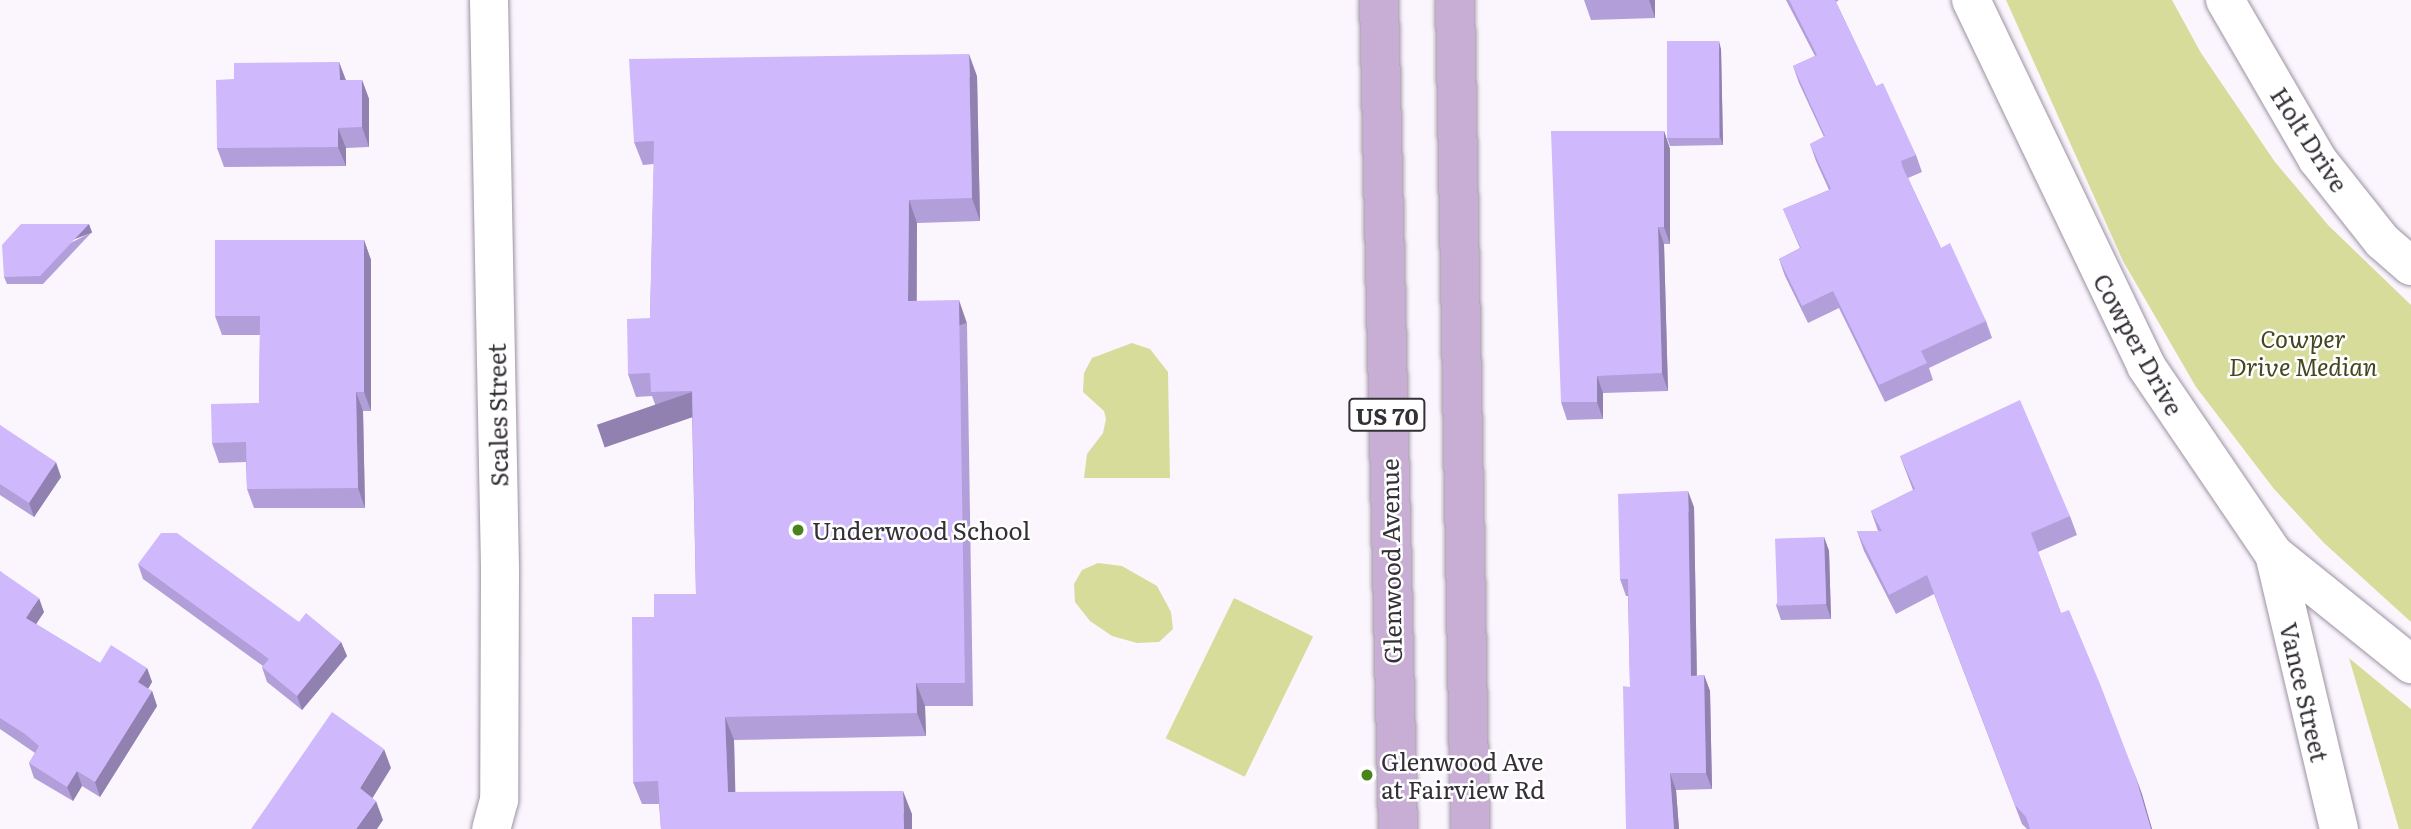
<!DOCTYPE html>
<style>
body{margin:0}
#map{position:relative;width:2411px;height:829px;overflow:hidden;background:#fbf6fe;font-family:Literata,serif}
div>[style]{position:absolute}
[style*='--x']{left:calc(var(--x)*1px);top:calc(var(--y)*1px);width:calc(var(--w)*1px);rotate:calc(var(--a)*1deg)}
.green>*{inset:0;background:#d8dc9b;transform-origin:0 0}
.roads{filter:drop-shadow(0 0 2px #9d92a2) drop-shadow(0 0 2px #9d92a2)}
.minor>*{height:38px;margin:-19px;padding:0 19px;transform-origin:19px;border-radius:19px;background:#fff}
.primary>*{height:38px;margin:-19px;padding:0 19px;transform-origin:19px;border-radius:19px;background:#c8aed4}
.wall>*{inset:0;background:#b29ed9}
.shaded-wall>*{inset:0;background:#9181b0;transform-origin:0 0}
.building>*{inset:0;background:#cfb8fc;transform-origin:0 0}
.dots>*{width:19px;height:19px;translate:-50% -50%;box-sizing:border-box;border:4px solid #fff;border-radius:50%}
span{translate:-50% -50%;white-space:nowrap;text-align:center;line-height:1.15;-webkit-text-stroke:5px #fff;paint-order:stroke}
.shield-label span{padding:2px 5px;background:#fff;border:2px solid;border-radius:5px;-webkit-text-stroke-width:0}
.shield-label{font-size:23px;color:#353037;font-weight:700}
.street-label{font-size:24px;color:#353037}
.park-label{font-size:24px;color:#44461d;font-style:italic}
.poi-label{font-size:24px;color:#353037}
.left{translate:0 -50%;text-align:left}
</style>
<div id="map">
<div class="green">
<i style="clip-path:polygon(2006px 0,2172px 0,2201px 53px,2275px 162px,2328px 225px,2411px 305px,2411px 622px,2324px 543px,2274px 489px,2196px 387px,2123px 261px)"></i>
<i style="clip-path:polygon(1132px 343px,1150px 349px,1168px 372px,1170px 478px,1084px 478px,1087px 454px,1103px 433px,1106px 419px,1104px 411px,1083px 392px,1084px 373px,1092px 358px)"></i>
<i style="clip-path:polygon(1098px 563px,1122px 566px,1157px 586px,1171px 612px,1173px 629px,1159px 642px,1137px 643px,1112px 636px,1090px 621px,1075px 602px,1074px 584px,1082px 570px)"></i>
<i style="left:1234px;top:598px;width:88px;height:156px;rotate:26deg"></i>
<i style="clip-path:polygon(2349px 658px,2411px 709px,2411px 829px,2399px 829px)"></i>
</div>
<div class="roads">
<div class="minor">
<i style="--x:489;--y:0;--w:570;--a:88.89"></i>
<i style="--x:500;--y:570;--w:230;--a:90.2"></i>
<i style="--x:499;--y:800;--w:30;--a:105"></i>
<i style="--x:1971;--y:0;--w:406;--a:64.4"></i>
<i style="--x:2146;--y:366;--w:227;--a:55.8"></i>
<i style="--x:2274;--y:554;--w:176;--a:38.8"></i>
<i style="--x:2225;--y:0;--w:184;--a:59.9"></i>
<i style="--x:2317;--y:159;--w:105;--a:51.6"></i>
<i style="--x:2382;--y:241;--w:38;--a:41"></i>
<i style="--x:2274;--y:554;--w:283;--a:76.7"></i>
</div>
<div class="primary">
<i style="--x:1379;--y:0;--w:829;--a:88.69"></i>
<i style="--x:1455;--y:0;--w:829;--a:88.96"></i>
</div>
</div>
<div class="wall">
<i style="clip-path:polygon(1584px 0,1655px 0,1655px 18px,1591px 20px)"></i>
<i style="clip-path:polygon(1786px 0,1839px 0,1836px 2px,1876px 86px,1916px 155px,1922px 172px,1908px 178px,1941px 248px,1986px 321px,1992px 338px,1929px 368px,1933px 380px,1885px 402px,1839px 308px,1808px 323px,1785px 276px,1779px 259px,1800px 248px,1783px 209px,1829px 190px,1816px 161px,1810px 144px,1824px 137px,1799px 83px,1793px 66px,1815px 56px)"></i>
<i style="clip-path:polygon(1721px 49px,1723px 145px,1670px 146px,1667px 138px)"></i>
<i style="clip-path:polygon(339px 62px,346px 80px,362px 80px,369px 99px,369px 147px,346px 148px,346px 166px,224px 167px,217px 148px,234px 79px)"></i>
<i style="clip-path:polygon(977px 76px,980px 221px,917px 223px,917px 301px,967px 323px,973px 706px,925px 706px,926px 736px,734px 740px,735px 792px,912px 814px,912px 829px,661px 829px,659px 804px,642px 804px,633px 782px,654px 617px,696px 594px,692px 414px,659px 415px,652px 396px,636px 397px,628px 374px,650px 318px,654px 164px,643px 165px,634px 142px)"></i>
<i style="clip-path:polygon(1664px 131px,1670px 149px,1670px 244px,1664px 244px,1668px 391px,1603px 393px,1603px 419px,1567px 420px,1561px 402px)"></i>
<i style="clip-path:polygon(92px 232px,43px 284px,7px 284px,4px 277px)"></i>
<i style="clip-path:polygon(364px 240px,371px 260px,371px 411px,363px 411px,365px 508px,254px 508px,247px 489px,246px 462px,219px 463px,212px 443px,259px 403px,260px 335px,222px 335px,215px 316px)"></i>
<i style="clip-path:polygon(0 425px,61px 477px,34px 517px,0 495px)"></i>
<i style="clip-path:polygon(1900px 456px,2070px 516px,2077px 535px,2038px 552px,2061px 613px,2135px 775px,2152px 829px,2027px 829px,2022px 824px,1934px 594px,1896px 614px,1864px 551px,1857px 531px,1878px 531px,1871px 511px,1913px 490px)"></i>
<i style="clip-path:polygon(1694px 507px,1697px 676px,1704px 675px,1710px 691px,1712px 789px,1676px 790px,1679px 829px,1626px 829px,1630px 687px,1628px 596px,1626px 596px,1620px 579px)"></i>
<i style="clip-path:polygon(1824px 537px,1829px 551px,1831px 619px,1781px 620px,1776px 605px)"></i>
<i style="clip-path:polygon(138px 564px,299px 622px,341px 642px,347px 656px,302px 710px,267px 682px,262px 667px,263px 666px,143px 579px)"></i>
<i style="clip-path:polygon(0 571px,44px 612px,36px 624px,100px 663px,147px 668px,152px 682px,148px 689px,152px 691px,157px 706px,100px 797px,82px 786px,73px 801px,34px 778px,29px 763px,35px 753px,0 729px)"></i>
</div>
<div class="shaded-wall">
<i style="clip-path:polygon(1649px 0,1655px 0,1655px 18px)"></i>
<i style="clip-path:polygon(1719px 41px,1721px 49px,1723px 145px,1720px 137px)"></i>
<i style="clip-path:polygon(969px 54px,977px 76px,980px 221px,972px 198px)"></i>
<i style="clip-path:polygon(339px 62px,346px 81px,340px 80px)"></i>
<i style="clip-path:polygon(362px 80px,369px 99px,369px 147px,362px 127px)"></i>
<i style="clip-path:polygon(338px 128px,346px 148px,346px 166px,338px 147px)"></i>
<i style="clip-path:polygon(1664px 131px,1670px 149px,1670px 244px,1664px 227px)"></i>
<i style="clip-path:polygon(909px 200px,917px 223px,916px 324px,908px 301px)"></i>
<i style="left:89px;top:224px;width:9px;height:71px;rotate:69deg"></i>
<i style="clip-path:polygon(1658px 227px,1664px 244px,1668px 391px,1662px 373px)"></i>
<i style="clip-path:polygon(364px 240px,371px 260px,371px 411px,364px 392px)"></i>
<i style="left:959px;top:300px;width:24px;height:383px;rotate:71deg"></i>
<i style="clip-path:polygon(1597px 376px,1603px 393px,1603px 419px,1597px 402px)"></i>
<i style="clip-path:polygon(356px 392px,363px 411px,365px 508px,358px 488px)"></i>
<i style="clip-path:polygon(56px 462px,61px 477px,34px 517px,29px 503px)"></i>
<i style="clip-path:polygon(1688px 491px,1694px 507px,1697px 692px,1691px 676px)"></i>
<i style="clip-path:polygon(1824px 537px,1829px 551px,1831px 619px,1826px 604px)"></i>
<i style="clip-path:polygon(39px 598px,44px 612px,31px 632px,26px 618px)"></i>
<i style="clip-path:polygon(341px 642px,347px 656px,302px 710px,297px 696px)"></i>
<i style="clip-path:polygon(147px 668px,152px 682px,143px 697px,138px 682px)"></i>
<i style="clip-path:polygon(1704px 675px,1710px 691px,1712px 789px,1706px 773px)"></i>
<i style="clip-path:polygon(916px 683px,925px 706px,926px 736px,917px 713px)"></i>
<i style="clip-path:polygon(152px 691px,157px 706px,100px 797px,95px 782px)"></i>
<i style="clip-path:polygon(725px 717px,734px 740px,736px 815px,728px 792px)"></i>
<i style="clip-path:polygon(384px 749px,391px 768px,367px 807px,360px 788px)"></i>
<i style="clip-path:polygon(77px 771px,82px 786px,73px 801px,67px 787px)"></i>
<i style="clip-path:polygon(1670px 773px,1676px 790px,1679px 829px,1674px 829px)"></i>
<i style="clip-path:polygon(2135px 775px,2142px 794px,2152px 829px,2151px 829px)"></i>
<i style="clip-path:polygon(903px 791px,912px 814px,912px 829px,904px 829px)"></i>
<i style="clip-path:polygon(376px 801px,383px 820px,377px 829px,356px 829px)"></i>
</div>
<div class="building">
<i style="clip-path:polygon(1789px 0,1835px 0,1876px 86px,1883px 83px,1916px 155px,1901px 161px,1903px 168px,1941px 248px,1950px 243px,1986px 321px,1921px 351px,1927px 363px,1879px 385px,1833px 291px,1802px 306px,1779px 259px,1801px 248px,1783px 209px,1831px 189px,1810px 144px,1825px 136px,1793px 66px,1817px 55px)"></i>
<i style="left:1667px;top:41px;width:52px;height:97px"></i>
<i style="clip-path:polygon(969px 54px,972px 198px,909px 200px,908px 301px,959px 300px,965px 683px,916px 683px,917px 713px,725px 717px,728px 792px,903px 791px,904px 829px,661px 829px,658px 781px,633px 782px,632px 617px,654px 617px,654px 594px,696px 594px,692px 391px,651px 392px,650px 373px,628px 374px,627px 319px,650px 318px,654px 141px,634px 142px,629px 59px)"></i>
<i style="clip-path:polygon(339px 62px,340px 80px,362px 80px,362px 127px,338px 128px,338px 147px,217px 148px,216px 80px,234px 79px,234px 63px)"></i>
<i style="clip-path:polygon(1551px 131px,1664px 131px,1664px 227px,1658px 227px,1662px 373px,1597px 376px,1597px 402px,1561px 402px)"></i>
<i style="clip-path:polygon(21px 224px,89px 224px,40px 276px,4px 277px,2px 245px)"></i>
<i style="clip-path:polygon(215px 240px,364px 240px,364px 392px,356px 392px,358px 488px,247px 489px,246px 442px,212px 443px,211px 404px,259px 403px,260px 316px,215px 316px)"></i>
<i style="clip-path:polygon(2020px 400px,2070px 516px,2031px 533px,2061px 613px,2069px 610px,2100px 684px,2135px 775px,2151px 829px,2030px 829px,2026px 817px,2015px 805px,1927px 575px,1889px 595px,1857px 531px,1882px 531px,1871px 511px,1915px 489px,1900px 456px)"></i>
<i style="clip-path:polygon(0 425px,56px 462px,29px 503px,0 484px)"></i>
<i style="clip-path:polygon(1688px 491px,1691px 676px,1704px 675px,1706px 773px,1670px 773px,1674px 829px,1626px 829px,1623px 686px,1630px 687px,1628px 579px,1620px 579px,1618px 494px)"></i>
<i style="clip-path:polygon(161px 533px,177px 533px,299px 622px,306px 613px,341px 642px,297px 696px,262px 667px,269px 659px,138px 564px)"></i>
<i style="left:1824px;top:537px;width:67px;height:49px;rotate:88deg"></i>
<i style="clip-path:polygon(0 571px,39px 598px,26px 618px,100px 663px,111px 645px,147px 668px,138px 682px,152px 691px,95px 782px,77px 771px,67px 787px,29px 763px,39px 746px,25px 734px,0 718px)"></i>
<i style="clip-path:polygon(332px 712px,384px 749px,360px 788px,376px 801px,356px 829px,251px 829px)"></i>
</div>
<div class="dots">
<i style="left:798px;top:530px;background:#4a831e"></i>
<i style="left:1367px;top:775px;background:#4a831e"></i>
</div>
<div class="shield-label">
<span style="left:1387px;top:415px">US 70</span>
</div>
<div class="street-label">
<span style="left:2310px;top:139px;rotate:57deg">Holt Drive</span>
<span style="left:2139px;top:344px;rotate:61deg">Cowper Drive</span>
<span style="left:497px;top:415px;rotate:-91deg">Scales Street</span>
<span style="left:1390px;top:561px;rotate:-91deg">Glenwood Avenue</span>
<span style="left:2305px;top:692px;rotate:77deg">Vance Street</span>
</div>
<div class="park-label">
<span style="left:2303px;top:352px">Cowper<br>Drive Median</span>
</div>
<div class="poi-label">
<span class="left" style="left:812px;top:530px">Underwood School</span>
<span class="left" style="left:1381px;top:775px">Glenwood Ave<br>at Fairview Rd</span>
</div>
</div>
